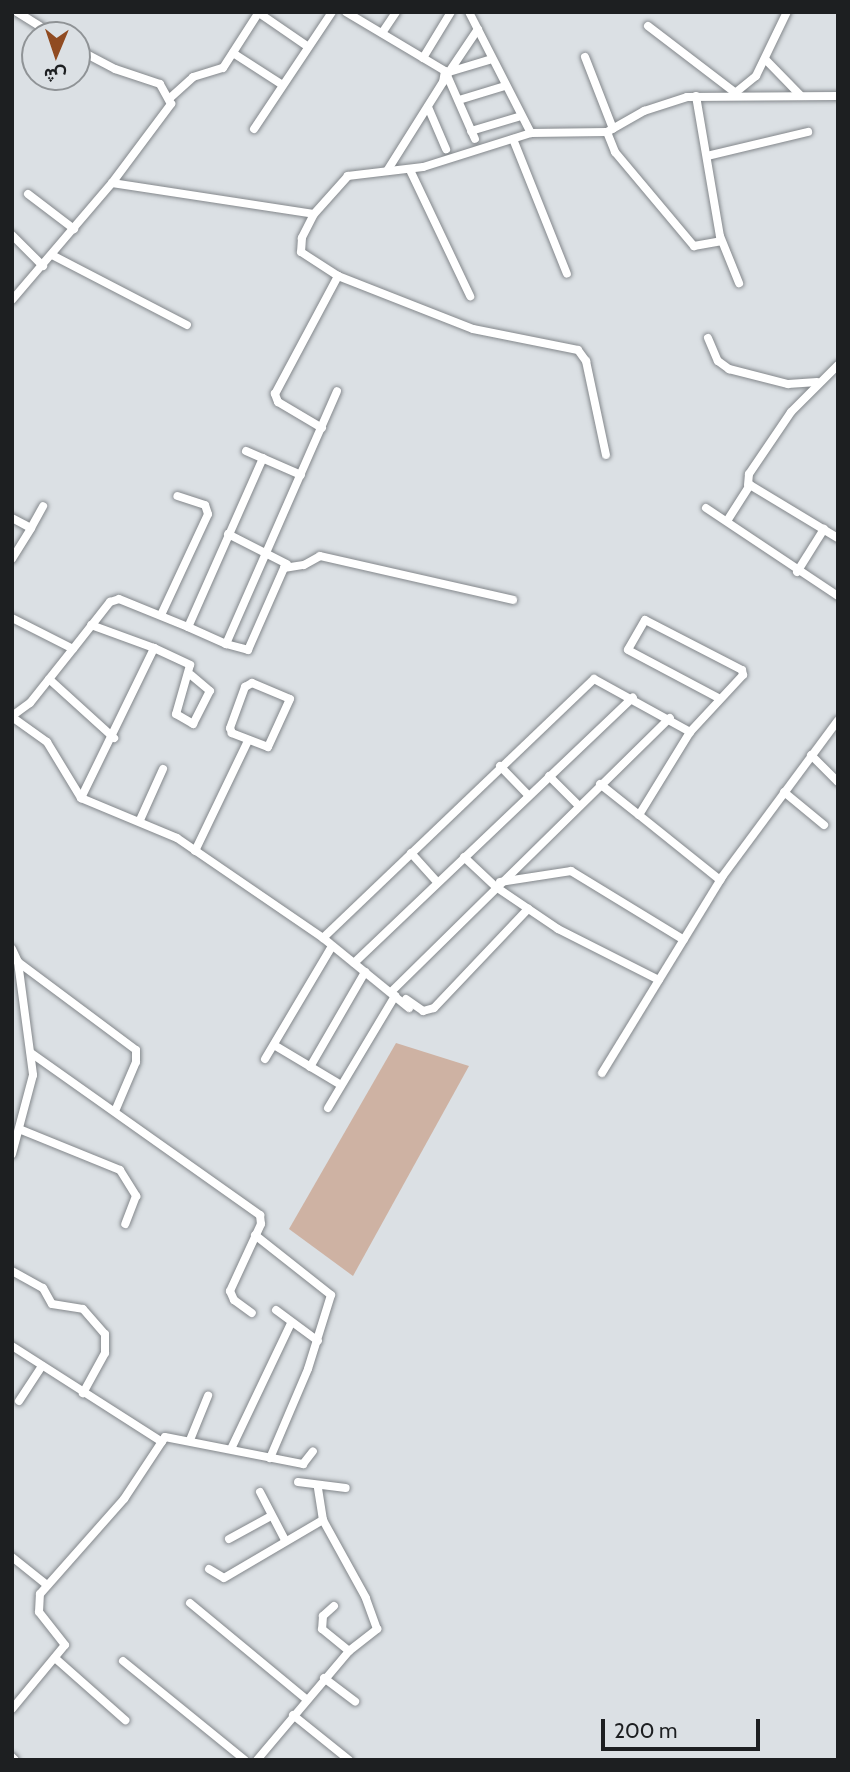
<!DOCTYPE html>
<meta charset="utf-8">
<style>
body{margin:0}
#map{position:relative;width:850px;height:1772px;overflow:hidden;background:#dbe0e4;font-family:Cabin,Vazirmatn,sans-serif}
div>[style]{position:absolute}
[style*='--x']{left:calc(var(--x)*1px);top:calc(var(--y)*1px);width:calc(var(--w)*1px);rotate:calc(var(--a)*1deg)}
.green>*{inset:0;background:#ceb2a3}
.roads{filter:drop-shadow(0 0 2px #83878b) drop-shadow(0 0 2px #83878b)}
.minor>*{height:8px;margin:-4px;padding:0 4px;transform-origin:4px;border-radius:4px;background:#fff}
span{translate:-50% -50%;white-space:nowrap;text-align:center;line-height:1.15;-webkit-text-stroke:5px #dbe0e4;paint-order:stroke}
.frame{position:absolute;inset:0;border:14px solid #1d1f21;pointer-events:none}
.north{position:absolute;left:21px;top:21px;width:70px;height:70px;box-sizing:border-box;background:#dbe0e4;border:2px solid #8f9396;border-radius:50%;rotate:182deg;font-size:19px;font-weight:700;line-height:28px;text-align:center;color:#1d1f21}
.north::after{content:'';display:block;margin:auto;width:24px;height:32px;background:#904b21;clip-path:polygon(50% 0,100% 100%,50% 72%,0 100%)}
.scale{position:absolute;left:601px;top:1719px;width:159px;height:32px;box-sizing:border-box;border:4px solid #1d1f21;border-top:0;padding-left:9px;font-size:21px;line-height:24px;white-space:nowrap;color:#1d1f21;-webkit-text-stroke:5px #dbe0e4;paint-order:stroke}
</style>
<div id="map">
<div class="green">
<i style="clip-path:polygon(396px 1043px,469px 1066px,353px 1276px,289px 1229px)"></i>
</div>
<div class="roads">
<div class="minor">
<i style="--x:17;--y:12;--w:44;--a:31.9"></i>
<i style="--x:346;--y:12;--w:115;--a:30.8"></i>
<i style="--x:445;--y:71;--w:11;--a:100"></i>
<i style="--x:443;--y:82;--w:105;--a:122.2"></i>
<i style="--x:469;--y:12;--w:136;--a:62.9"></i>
<i style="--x:531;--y:133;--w:113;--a:162.5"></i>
<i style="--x:423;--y:167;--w:76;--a:173.2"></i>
<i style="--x:348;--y:176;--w:51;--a:131.8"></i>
<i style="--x:314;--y:214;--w:27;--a:117"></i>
<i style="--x:302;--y:238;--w:14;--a:94"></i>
<i style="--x:301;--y:252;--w:44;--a:33"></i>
<i style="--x:338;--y:276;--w:145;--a:21.4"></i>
<i style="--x:473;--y:329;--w:107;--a:11.3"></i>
<i style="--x:578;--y:350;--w:14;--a:54"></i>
<i style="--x:586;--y:361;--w:96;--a:78"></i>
<i style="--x:259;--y:13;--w:58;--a:34.5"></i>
<i style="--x:648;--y:26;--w:112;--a:37.4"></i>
<i style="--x:382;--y:33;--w:25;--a:-56"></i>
<i style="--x:233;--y:53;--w:57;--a:32.9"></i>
<i style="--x:585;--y:57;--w:77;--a:68.7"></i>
<i style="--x:423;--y:58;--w:54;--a:-58.7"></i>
<i style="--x:766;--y:60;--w:49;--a:45.8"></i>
<i style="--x:449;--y:72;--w:42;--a:-16.7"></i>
<i style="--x:446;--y:73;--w:72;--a:66.3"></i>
<i style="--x:445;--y:78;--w:59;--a:-56"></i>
<i style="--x:735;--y:93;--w:27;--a:-39"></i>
<i style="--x:756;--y:76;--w:71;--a:-64.2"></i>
<i style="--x:696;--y:96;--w:142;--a:80.3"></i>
<i style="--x:720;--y:236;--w:51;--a:68"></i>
<i style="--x:170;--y:98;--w:31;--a:-42"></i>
<i style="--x:193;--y:77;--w:31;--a:-17"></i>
<i style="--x:223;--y:68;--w:67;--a:-57.3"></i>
<i style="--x:459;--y:100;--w:48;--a:-16.9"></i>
<i style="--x:428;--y:107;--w:46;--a:66.8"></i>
<i style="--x:254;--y:129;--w:141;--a:-56.3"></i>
<i style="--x:471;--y:131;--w:49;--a:-16.6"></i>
<i style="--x:607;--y:132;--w:22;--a:68"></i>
<i style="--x:615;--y:152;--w:123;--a:50"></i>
<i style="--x:694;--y:246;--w:27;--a:-10"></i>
<i style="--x:531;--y:133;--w:76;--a:-0.8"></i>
<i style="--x:607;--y:132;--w:43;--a:-29.6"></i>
<i style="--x:644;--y:111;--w:45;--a:-18"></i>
<i style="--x:687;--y:97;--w:151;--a:-0.4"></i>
<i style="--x:513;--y:139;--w:145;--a:68.2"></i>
<i style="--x:707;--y:156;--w:104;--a:-13.4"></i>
<i style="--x:410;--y:170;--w:140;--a:64.5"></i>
<i style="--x:112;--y:183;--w:204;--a:8.7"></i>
<i style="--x:28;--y:194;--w:58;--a:37.3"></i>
<i style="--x:12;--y:235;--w:44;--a:45"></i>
<i style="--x:52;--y:255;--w:152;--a:27.4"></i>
<i style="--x:12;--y:300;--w:154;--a:-49.5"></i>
<i style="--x:112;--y:183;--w:99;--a:-53.2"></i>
<i style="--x:171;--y:104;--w:23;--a:-119"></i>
<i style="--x:160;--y:84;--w:47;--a:-161.6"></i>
<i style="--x:115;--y:69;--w:43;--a:-152.2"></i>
<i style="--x:708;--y:338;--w:25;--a:67"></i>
<i style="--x:718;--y:361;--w:14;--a:36"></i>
<i style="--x:729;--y:369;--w:61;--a:14.3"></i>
<i style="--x:788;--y:384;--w:29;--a:-4"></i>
<i style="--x:322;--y:428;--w:51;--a:-149.4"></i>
<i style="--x:278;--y:402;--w:9;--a:-111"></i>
<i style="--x:275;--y:394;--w:134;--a:-61.9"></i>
<i style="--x:246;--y:451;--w:60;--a:23.6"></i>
<i style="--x:263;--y:458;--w:185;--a:113.9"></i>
<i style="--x:188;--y:627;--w:42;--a:24.1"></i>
<i style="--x:226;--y:644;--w:276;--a:-66.3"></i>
<i style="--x:748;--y:485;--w:11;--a:-85"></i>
<i style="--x:749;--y:474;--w:75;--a:-55.9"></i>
<i style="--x:791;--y:412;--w:66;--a:-45"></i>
<i style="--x:706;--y:508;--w:159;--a:33.7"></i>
<i style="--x:12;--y:518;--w:21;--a:28"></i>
<i style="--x:31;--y:528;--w:25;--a:-61"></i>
<i style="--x:727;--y:521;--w:43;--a:-57.4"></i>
<i style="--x:750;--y:485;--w:103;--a:31.1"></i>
<i style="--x:228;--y:534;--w:66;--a:27"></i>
<i style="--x:12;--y:559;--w:36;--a:-58"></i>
<i style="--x:797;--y:572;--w:51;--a:-57.9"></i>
<i style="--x:161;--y:615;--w:111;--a:-65"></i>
<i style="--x:208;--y:514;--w:9;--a:-108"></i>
<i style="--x:205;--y:505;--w:29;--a:-162"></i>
<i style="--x:12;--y:618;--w:68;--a:26.9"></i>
<i style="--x:73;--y:649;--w:60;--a:-51.8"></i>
<i style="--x:110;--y:602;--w:9;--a:-18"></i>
<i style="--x:119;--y:599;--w:74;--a:22.1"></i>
<i style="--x:226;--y:644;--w:23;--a:15"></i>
<i style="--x:248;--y:650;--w:90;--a:-66.3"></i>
<i style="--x:284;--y:568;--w:20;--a:-9"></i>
<i style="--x:304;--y:565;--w:18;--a:-29"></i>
<i style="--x:320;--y:556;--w:198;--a:12.8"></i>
<i style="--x:154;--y:648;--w:40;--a:25"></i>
<i style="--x:190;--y:665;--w:51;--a:105.9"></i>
<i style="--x:176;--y:714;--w:20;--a:30"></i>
<i style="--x:193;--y:724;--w:37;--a:-63"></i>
<i style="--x:210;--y:691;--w:25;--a:-140"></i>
<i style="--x:49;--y:679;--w:88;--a:42.2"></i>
<i style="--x:252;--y:683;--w:41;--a:22.8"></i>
<i style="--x:290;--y:699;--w:53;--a:114.6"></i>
<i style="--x:268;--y:747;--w:39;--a:-159"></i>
<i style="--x:232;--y:733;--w:5;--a:-112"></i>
<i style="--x:230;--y:728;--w:44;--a:-69.9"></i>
<i style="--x:245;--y:687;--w:8;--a:-30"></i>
<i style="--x:12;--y:716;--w:22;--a:-36"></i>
<i style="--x:30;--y:703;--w:69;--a:-51.5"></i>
<i style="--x:12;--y:717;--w:43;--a:35.5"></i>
<i style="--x:47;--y:742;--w:66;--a:58.7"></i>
<i style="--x:81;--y:798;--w:104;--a:22.6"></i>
<i style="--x:177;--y:838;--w:177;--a:34.4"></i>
<i style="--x:323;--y:938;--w:111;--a:39.1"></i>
<i style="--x:811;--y:755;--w:38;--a:45"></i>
<i style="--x:500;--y:766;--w:40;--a:46"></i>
<i style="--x:549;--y:776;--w:42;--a:45"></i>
<i style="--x:600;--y:784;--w:50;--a:38.5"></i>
<i style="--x:639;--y:815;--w:97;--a:-58.4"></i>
<i style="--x:690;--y:732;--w:78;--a:-47.1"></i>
<i style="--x:743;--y:675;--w:5;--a:-101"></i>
<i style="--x:742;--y:670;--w:109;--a:-152.7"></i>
<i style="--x:645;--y:620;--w:34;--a:120"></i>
<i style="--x:628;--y:650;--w:104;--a:28"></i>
<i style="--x:784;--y:792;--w:52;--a:39.5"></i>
<i style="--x:81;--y:798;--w:167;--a:-64"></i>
<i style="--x:154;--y:648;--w:67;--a:-159.9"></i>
<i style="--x:639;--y:815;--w:104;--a:38.7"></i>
<i style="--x:140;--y:820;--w:56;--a:-65.7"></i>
<i style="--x:195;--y:851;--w:122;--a:-64.3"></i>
<i style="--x:411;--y:853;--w:39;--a:48"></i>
<i style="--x:464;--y:857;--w:44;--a:43.2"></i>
<i style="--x:496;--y:887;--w:75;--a:34.1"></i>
<i style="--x:558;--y:929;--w:113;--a:26.8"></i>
<i style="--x:500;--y:882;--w:72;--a:-8.8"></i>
<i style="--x:571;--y:871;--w:132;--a:31.4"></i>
<i style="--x:323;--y:938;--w:375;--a:-43.7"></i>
<i style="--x:594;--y:679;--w:110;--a:28.9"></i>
<i style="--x:12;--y:949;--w:14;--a:65"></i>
<i style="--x:18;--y:962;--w:114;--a:82.4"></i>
<i style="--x:33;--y:1075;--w:82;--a:104.9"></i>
<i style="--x:18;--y:962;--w:147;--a:36.7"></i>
<i style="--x:136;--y:1050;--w:12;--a:90"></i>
<i style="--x:136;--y:1062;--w:51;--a:113.1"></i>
<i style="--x:354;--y:963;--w:385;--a:-43.6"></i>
<i style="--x:391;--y:992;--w:391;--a:-44.5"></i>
<i style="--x:406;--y:999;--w:21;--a:35"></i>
<i style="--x:423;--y:1011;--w:11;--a:-15"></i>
<i style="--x:434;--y:1008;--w:137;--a:-46.5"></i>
<i style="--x:274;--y:1045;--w:78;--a:30.8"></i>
<i style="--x:31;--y:1053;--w:281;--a:35.3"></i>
<i style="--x:260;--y:1215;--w:9;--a:84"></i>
<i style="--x:261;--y:1224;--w:74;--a:114.8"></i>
<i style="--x:230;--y:1291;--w:10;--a:66"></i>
<i style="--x:234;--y:1300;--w:22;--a:36"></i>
<i style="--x:265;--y:1059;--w:131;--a:-59.3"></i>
<i style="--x:310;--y:1067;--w:110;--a:-59.9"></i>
<i style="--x:602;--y:1073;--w:230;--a:-58.5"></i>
<i style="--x:722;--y:877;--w:195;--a:-53.5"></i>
<i style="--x:328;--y:1108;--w:131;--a:-59.1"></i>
<i style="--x:19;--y:1129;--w:109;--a:22.1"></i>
<i style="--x:120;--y:1170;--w:31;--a:58"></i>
<i style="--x:136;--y:1196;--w:30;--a:111"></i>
<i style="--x:255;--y:1235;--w:97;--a:38.3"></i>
<i style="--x:331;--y:1295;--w:77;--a:107.3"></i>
<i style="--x:308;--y:1369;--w:97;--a:113.1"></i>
<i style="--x:12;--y:1271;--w:35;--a:29"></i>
<i style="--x:43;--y:1288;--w:18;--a:61"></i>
<i style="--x:52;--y:1304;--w:31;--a:9"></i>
<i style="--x:83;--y:1309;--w:33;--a:49"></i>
<i style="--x:105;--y:1334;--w:19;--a:90"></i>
<i style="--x:105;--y:1353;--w:46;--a:118.8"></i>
<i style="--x:276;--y:1310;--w:52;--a:36.4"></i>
<i style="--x:12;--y:1346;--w:178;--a:32.6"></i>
<i style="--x:19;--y:1401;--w:42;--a:-56.7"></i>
<i style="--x:190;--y:1440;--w:48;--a:-67.8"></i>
<i style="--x:231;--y:1449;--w:140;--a:-64.5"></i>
<i style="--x:298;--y:1482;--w:48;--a:7.1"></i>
<i style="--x:260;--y:1492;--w:54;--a:62.5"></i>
<i style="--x:229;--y:1539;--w:48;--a:-28.7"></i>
<i style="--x:12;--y:1557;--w:45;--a:38.7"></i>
<i style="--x:209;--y:1569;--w:17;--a:31"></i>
<i style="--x:224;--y:1578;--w:115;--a:-30.4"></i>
<i style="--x:190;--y:1603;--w:149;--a:39.6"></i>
<i style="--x:334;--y:1606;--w:15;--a:138"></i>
<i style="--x:323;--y:1616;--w:13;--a:94"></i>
<i style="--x:322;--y:1629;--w:35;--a:39"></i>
<i style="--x:55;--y:1658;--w:94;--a:41.5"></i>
<i style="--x:123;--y:1661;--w:157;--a:39.1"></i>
<i style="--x:324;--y:1678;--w:39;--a:37"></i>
<i style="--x:12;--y:1709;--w:83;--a:-50.4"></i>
<i style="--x:65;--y:1645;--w:42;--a:-128.2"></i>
<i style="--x:39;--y:1612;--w:18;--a:-87"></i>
<i style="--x:40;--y:1594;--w:127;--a:-48.5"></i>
<i style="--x:124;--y:1499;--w:74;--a:-56.5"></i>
<i style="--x:165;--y:1437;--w:141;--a:11.1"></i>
<i style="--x:303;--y:1464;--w:16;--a:-52"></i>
<i style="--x:293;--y:1715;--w:72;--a:38.8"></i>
<i style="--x:12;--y:1757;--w:4;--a:45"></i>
<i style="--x:257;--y:1760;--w:143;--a:-49.8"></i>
<i style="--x:349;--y:1651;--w:36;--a:-38"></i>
<i style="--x:377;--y:1629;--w:33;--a:-110"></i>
<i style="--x:366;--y:1598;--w:89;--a:-118.9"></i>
<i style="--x:323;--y:1520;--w:33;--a:-99"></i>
</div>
</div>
<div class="frame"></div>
<div class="north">ش</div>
<div class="scale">200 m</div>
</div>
